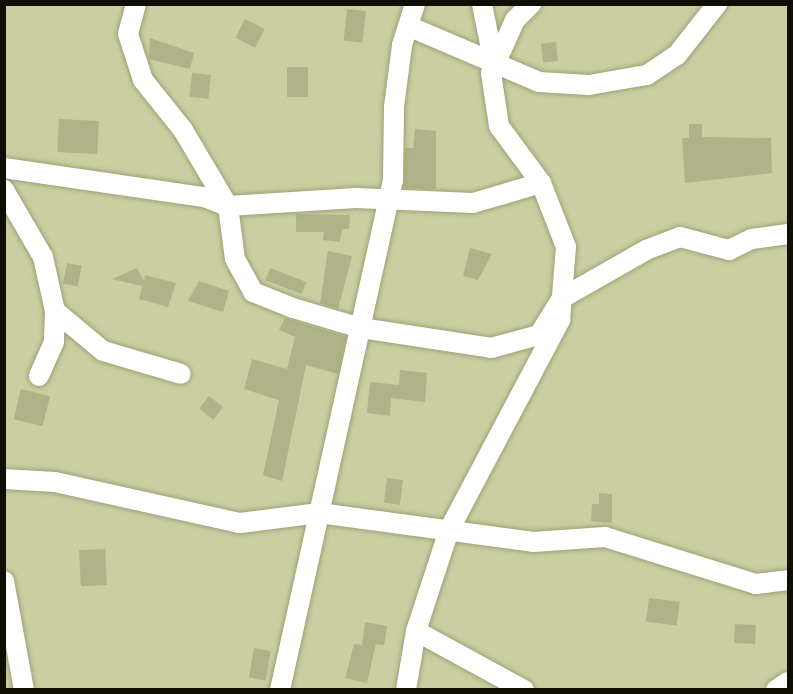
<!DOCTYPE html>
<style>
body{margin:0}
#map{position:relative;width:793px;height:694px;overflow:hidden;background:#cacea1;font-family:Raleway,sans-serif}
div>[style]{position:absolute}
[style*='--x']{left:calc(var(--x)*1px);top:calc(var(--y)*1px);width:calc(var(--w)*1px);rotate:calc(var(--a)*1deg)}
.building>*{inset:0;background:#afb387;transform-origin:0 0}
.roads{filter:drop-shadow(0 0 2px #9da175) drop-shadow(0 0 2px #9da175)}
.minor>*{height:20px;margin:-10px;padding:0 10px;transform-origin:10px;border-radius:10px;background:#fff}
span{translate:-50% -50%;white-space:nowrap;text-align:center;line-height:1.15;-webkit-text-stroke:5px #eaedd6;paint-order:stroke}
.frame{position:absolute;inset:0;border:6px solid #0e0f02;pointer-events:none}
</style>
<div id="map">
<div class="building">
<i style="left:347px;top:9px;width:19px;height:32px;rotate:6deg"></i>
<i style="left:245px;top:19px;width:22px;height:21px;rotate:27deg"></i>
<i style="clip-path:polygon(150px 38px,194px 53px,190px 69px,149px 59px)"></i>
<i style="left:556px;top:42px;width:19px;height:15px;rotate:84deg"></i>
<i style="left:308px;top:67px;width:30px;height:21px;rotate:90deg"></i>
<i style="left:192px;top:73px;width:19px;height:24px;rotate:6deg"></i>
<i style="left:59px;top:119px;width:40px;height:33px;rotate:3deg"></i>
<i style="clip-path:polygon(689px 124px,702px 124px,702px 137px,771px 138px,772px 173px,685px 183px,682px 138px,689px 138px)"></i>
<i style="clip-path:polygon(415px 129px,436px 131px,436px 189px,404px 188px,405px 148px,413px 148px)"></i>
<i style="clip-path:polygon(296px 214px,350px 215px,349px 229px,342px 229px,340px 242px,323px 240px,324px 232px,296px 232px)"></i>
<i style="clip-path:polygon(470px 248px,492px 254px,478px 280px,463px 276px)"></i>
<i style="clip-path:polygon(328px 251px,352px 256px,338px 309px,320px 303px)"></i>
<i style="left:67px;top:263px;width:15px;height:21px;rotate:11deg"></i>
<i style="clip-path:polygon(137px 268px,144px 281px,145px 275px,176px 283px,168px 307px,139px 299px,142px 286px,112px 279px)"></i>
<i style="left:270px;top:268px;width:39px;height:13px;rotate:21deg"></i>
<i style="clip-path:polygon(199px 281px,229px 291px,223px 312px,188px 301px)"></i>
<i style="clip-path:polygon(285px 318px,346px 337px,338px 374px,306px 365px,282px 481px,263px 475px,279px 400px,244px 389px,252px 359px,287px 369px,295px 337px,279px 330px)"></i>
<i style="clip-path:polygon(400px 370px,427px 373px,425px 402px,391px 398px,390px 416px,367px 413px,370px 382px,399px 385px)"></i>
<i style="left:21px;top:389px;width:30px;height:31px;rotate:14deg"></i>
<i style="left:209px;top:396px;width:18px;height:16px;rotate:38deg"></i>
<i style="left:387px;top:478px;width:16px;height:25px;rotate:7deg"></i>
<i style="clip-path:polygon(599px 493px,612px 494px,612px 523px,591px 521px,592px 504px,599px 504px)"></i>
<i style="left:105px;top:549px;width:36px;height:26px;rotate:87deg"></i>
<i style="left:649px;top:598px;width:31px;height:24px;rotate:7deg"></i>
<i style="clip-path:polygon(365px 622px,387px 626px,384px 645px,376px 644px,367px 683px,345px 678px,354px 644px,362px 645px)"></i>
<i style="left:735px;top:624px;width:21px;height:19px;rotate:3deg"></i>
<i style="left:254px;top:648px;width:17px;height:30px;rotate:10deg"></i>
</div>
<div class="roads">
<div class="minor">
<i style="--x:136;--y:4;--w:31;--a:105"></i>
<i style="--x:128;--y:34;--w:48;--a:71.9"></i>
<i style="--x:143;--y:80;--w:64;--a:51.3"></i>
<i style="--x:183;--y:130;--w:88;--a:59.4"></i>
<i style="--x:228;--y:206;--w:53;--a:82.5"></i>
<i style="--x:235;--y:259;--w:38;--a:61"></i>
<i style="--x:253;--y:292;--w:43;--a:21.8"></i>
<i style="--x:293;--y:308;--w:71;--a:16.4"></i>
<i style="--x:361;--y:328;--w:132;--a:8.7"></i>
<i style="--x:491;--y:348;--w:50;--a:-15.2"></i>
<i style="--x:539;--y:335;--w:44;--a:-58.1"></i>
<i style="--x:562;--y:298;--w:97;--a:-29.7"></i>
<i style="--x:646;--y:250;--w:36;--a:-21"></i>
<i style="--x:680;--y:237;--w:51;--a:14.9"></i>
<i style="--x:729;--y:250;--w:25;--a:-26"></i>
<i style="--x:752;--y:239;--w:36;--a:-8"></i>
<i style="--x:482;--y:4;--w:61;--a:78.7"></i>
<i style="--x:408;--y:26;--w:142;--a:23.1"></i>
<i style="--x:539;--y:82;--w:50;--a:3.4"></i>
<i style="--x:589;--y:85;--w:59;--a:-9.8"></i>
<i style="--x:647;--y:75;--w:36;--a:-34"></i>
<i style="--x:677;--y:55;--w:65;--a:-51.9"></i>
<i style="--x:4;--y:168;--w:202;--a:8.3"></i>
<i style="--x:204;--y:197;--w:26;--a:21"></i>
<i style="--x:228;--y:206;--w:128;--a:-3.6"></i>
<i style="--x:356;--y:198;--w:117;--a:2.4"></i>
<i style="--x:473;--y:203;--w:71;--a:-16.4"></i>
<i style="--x:4;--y:190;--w:78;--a:59.8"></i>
<i style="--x:43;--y:257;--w:55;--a:77.5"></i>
<i style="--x:55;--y:311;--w:31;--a:92"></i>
<i style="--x:54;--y:342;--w:37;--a:114"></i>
<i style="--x:55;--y:311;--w:62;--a:39.8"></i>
<i style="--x:103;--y:351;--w:81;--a:16.4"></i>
<i style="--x:4;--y:479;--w:51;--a:3.4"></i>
<i style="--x:55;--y:482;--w:189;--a:12.5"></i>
<i style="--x:240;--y:523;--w:80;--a:-7.2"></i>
<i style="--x:319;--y:513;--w:216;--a:7.7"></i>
<i style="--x:533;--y:542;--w:72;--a:-4"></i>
<i style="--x:605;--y:537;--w:158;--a:17.3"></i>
<i style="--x:756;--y:584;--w:32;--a:-7"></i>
<i style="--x:4;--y:581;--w:111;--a:79.6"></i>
<i style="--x:416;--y:631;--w:123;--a:28.6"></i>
<i style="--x:280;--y:690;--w:522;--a:-77.51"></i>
<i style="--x:393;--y:180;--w:73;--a:-89.2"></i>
<i style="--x:394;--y:107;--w:63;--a:-82.6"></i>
<i style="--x:402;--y:45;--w:43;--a:-72.4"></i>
<i style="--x:406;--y:690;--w:60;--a:-80.4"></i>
<i style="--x:416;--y:631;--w:106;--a:-71.9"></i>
<i style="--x:449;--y:530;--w:238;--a:-62.1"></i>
<i style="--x:560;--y:320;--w:73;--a:-85.3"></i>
<i style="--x:566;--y:247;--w:69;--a:-111.3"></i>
<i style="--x:541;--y:183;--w:71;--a:-126.4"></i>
<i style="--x:499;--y:126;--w:54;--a:-98.6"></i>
<i style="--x:491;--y:73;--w:58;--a:-65.6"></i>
<i style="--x:515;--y:20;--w:23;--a:-45"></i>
<i style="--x:776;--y:690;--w:14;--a:-34"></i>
</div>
</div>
<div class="frame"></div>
</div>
